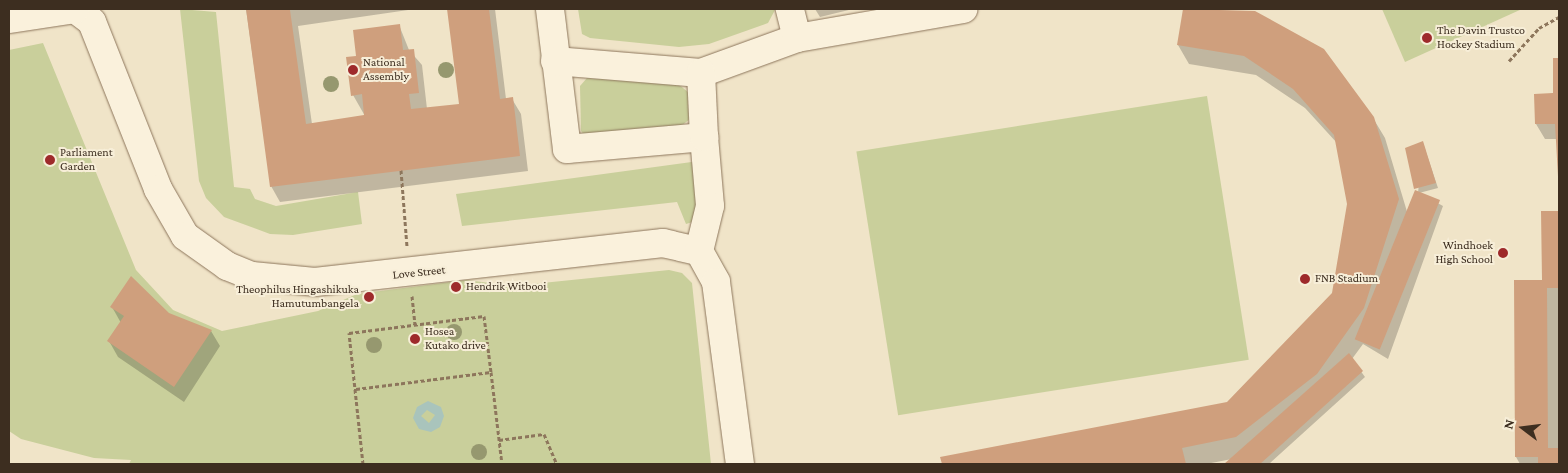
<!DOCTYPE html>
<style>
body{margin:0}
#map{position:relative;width:1568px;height:473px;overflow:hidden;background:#f0e4c8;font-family:"Crimson Pro",serif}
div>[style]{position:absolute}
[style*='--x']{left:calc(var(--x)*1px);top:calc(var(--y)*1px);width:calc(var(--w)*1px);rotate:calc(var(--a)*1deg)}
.green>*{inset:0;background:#c9cf9b;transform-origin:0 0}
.water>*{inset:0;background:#a9c4bc}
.shadow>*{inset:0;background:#0003}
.building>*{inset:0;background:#cf9f7d;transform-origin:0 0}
.path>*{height:3px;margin-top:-1.5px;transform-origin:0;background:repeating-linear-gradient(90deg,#8d765c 0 4px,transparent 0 6.5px)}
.roads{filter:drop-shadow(0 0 1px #8d765c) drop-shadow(0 0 1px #8d765c)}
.minor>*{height:28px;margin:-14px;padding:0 14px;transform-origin:14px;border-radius:14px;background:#faf1dc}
.trees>*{width:16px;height:16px;margin:-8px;border-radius:50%;background:#96986f}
.dots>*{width:14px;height:14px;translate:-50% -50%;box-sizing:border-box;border:2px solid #f7eed8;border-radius:50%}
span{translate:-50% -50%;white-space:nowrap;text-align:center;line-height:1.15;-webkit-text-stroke:4px #f7eed8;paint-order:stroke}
.poi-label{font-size:12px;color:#3d2e20}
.left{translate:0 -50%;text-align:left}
.right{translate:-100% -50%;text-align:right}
.street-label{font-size:12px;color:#3d2e20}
.frame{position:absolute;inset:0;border:10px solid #3d2e20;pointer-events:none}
.north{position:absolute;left:1498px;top:403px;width:50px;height:50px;-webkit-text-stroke:4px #f7eed8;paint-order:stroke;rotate:285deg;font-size:14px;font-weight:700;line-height:20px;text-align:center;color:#3d2e20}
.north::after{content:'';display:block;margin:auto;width:18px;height:22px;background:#3d2e20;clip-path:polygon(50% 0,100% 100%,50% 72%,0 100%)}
</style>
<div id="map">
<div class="green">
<i style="clip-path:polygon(180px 9px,216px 12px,234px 187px,250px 189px,255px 199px,276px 206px,358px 192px,362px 224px,293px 235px,270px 234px,224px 217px,206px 198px,199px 181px)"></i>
<i style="clip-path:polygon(578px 9px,775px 9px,775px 10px,768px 23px,709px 44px,679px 47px,590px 38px,582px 34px)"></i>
<i style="clip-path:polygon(1382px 9px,1522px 9px,1405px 62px)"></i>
<i style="clip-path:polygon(43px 43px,136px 270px,173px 310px,222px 331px,318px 311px,357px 294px,466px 280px,513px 286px,669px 270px,682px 273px,692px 283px,711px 464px,129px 464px,131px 460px,94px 458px,21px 439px,9px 431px,9px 50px)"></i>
<i style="clip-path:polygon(587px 78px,678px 84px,688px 92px,690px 119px,681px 126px,587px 138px,581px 131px,580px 86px)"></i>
<i style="left:1207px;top:96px;width:267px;height:355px;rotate:81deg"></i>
<i style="clip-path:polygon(699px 161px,699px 220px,686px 224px,677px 202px,462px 226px,456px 194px)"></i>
</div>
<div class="water">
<i style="clip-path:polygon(evenodd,428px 401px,441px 407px,444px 416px,440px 427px,431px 432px,419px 429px,413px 418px,417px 407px,428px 401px,427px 410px,435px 415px,429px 423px,421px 416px,427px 410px)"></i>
</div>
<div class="shadow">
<i style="clip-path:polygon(246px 9px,415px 9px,298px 26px,312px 124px,365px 116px,353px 95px,358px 57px,399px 25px,409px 50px,422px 65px,427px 109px,461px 105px,449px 9px,495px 9px,506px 99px,512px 99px,521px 114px,528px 171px,280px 202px,271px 186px)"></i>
<i style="clip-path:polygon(815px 9px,853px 9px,820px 17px)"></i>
<i style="clip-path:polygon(1185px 9px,1255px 12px,1373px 118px,1385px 138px,1408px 215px,1418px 193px,1423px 143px,1438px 188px,1419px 193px,1443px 206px,1388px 359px,1363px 344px,1352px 359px,1365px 377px,1269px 464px,1226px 464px,1232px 459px,1206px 464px,943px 464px,942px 458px,1227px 403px,1333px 293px,1349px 204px,1337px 143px,1305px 108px,1256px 75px,1189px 64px,1178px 45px)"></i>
<i style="clip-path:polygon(1554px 60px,1559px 60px,1559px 195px,1557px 139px,1545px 139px,1536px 124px,1555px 94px)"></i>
<i style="clip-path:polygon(1542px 213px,1559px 213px,1559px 464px,1520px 464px,1516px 457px,1515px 281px,1543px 281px)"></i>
<i style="clip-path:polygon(112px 307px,168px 314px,211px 331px,220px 346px,184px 402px,118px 357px,109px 341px,121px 323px)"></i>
</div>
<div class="building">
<i style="clip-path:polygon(246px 9px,294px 9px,290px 10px,306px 124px,364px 115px,362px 94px,351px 96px,346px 57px,356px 56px,353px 30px,400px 24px,403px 50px,414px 49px,419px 93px,409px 94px,411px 109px,459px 104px,447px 9px,489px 9px,500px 99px,513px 97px,520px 156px,270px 187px)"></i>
<i style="clip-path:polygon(1183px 9px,1255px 11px,1324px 49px,1374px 117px,1399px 199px,1364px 308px,1317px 374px,1236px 437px,1182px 448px,1186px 464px,942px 464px,940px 457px,1227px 402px,1332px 293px,1347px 204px,1334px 135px,1293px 89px,1244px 56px,1177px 45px)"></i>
<i style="clip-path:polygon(1553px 58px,1559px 58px,1559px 194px,1555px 124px,1535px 124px,1534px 94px,1553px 93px)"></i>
<i style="clip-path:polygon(1423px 141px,1436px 183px,1414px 189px,1405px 148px)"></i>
<i style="left:1415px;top:190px;width:27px;height:161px;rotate:22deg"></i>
<i style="clip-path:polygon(1541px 211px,1559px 211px,1559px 288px,1547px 288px,1548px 448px,1559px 448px,1559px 464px,1538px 464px,1538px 457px,1515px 457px,1514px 280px,1542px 280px)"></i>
<i style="clip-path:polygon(131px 276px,169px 313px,212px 330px,174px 387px,107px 341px,124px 316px,110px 307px)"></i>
<i style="clip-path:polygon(1349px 353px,1363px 371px,1260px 464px,1224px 464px)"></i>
</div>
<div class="path">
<i style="--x:1509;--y:61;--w:45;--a:-47.7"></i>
<i style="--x:1539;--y:28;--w:23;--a:-29"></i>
<i style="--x:401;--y:170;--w:77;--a:85.5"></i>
<i style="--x:412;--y:296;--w:29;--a:84"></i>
<i style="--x:356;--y:389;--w:136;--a:-7.2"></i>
<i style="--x:491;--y:372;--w:93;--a:83.2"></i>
<i style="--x:499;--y:440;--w:45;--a:-7.6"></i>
<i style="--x:544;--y:434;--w:33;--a:67"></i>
<i style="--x:363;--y:464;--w:132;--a:-96.1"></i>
<i style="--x:349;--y:333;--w:136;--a:-7.2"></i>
<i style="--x:484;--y:316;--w:56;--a:82.9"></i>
</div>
<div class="roads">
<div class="minor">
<i style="--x:75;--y:9;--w:21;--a:37"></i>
<i style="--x:92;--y:22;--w:180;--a:68.4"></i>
<i style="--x:158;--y:189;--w:54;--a:60.1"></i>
<i style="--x:185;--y:236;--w:52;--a:35.5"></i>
<i style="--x:227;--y:266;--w:27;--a:22"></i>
<i style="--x:252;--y:276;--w:63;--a:5.4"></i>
<i style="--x:315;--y:282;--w:350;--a:-6.4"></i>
<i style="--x:663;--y:243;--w:37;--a:13"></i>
<i style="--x:699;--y:251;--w:35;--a:61"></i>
<i style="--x:716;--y:282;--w:184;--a:82.5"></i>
<i style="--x:550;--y:9;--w:141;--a:83.1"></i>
<i style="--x:567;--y:149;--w:138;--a:-5"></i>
<i style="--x:704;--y:137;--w:69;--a:85"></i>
<i style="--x:710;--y:206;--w:46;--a:103.7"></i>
<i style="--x:9;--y:19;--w:67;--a:-8.6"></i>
<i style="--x:797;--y:38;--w:169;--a:-9.9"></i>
<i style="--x:555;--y:61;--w:146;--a:4.7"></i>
<i style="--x:701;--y:73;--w:102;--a:-20"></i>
<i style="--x:797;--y:38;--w:30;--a:-104"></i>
<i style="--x:701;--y:73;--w:64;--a:87.3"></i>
</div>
</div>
<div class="trees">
<i style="left:446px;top:70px"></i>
<i style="left:331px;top:84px"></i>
<i style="left:454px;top:332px"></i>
<i style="left:374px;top:345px"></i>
<i style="left:479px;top:452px"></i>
</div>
<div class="dots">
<i style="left:1427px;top:38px;background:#9e2a2b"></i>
<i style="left:353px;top:70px;background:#9e2a2b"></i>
<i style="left:50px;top:160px;background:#9e2a2b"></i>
<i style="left:1503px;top:253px;background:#9e2a2b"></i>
<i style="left:1305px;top:279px;background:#9e2a2b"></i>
<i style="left:456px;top:287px;background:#9e2a2b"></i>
<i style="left:369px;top:297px;background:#9e2a2b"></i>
<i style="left:415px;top:339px;background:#9e2a2b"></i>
</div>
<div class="poi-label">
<span class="left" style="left:1437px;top:38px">The Davin Trustco<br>Hockey Stadium</span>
<span class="left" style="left:363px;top:70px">National<br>Assembly</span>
<span class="left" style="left:60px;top:160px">Parliament<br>Garden</span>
<span class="right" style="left:1493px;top:253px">Windhoek<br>High School</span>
<span class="left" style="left:1315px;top:279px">FNB Stadium</span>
<span class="left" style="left:466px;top:287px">Hendrik Witbooi</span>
<span class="right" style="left:359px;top:297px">Theophilus Hingashikuka<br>Hamutumbangela</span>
<span class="left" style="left:425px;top:339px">Hosea<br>Kutako drive</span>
</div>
<div class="street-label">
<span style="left:419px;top:273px;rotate:-6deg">Love Street</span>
</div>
<div class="frame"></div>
<div class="north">N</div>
</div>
